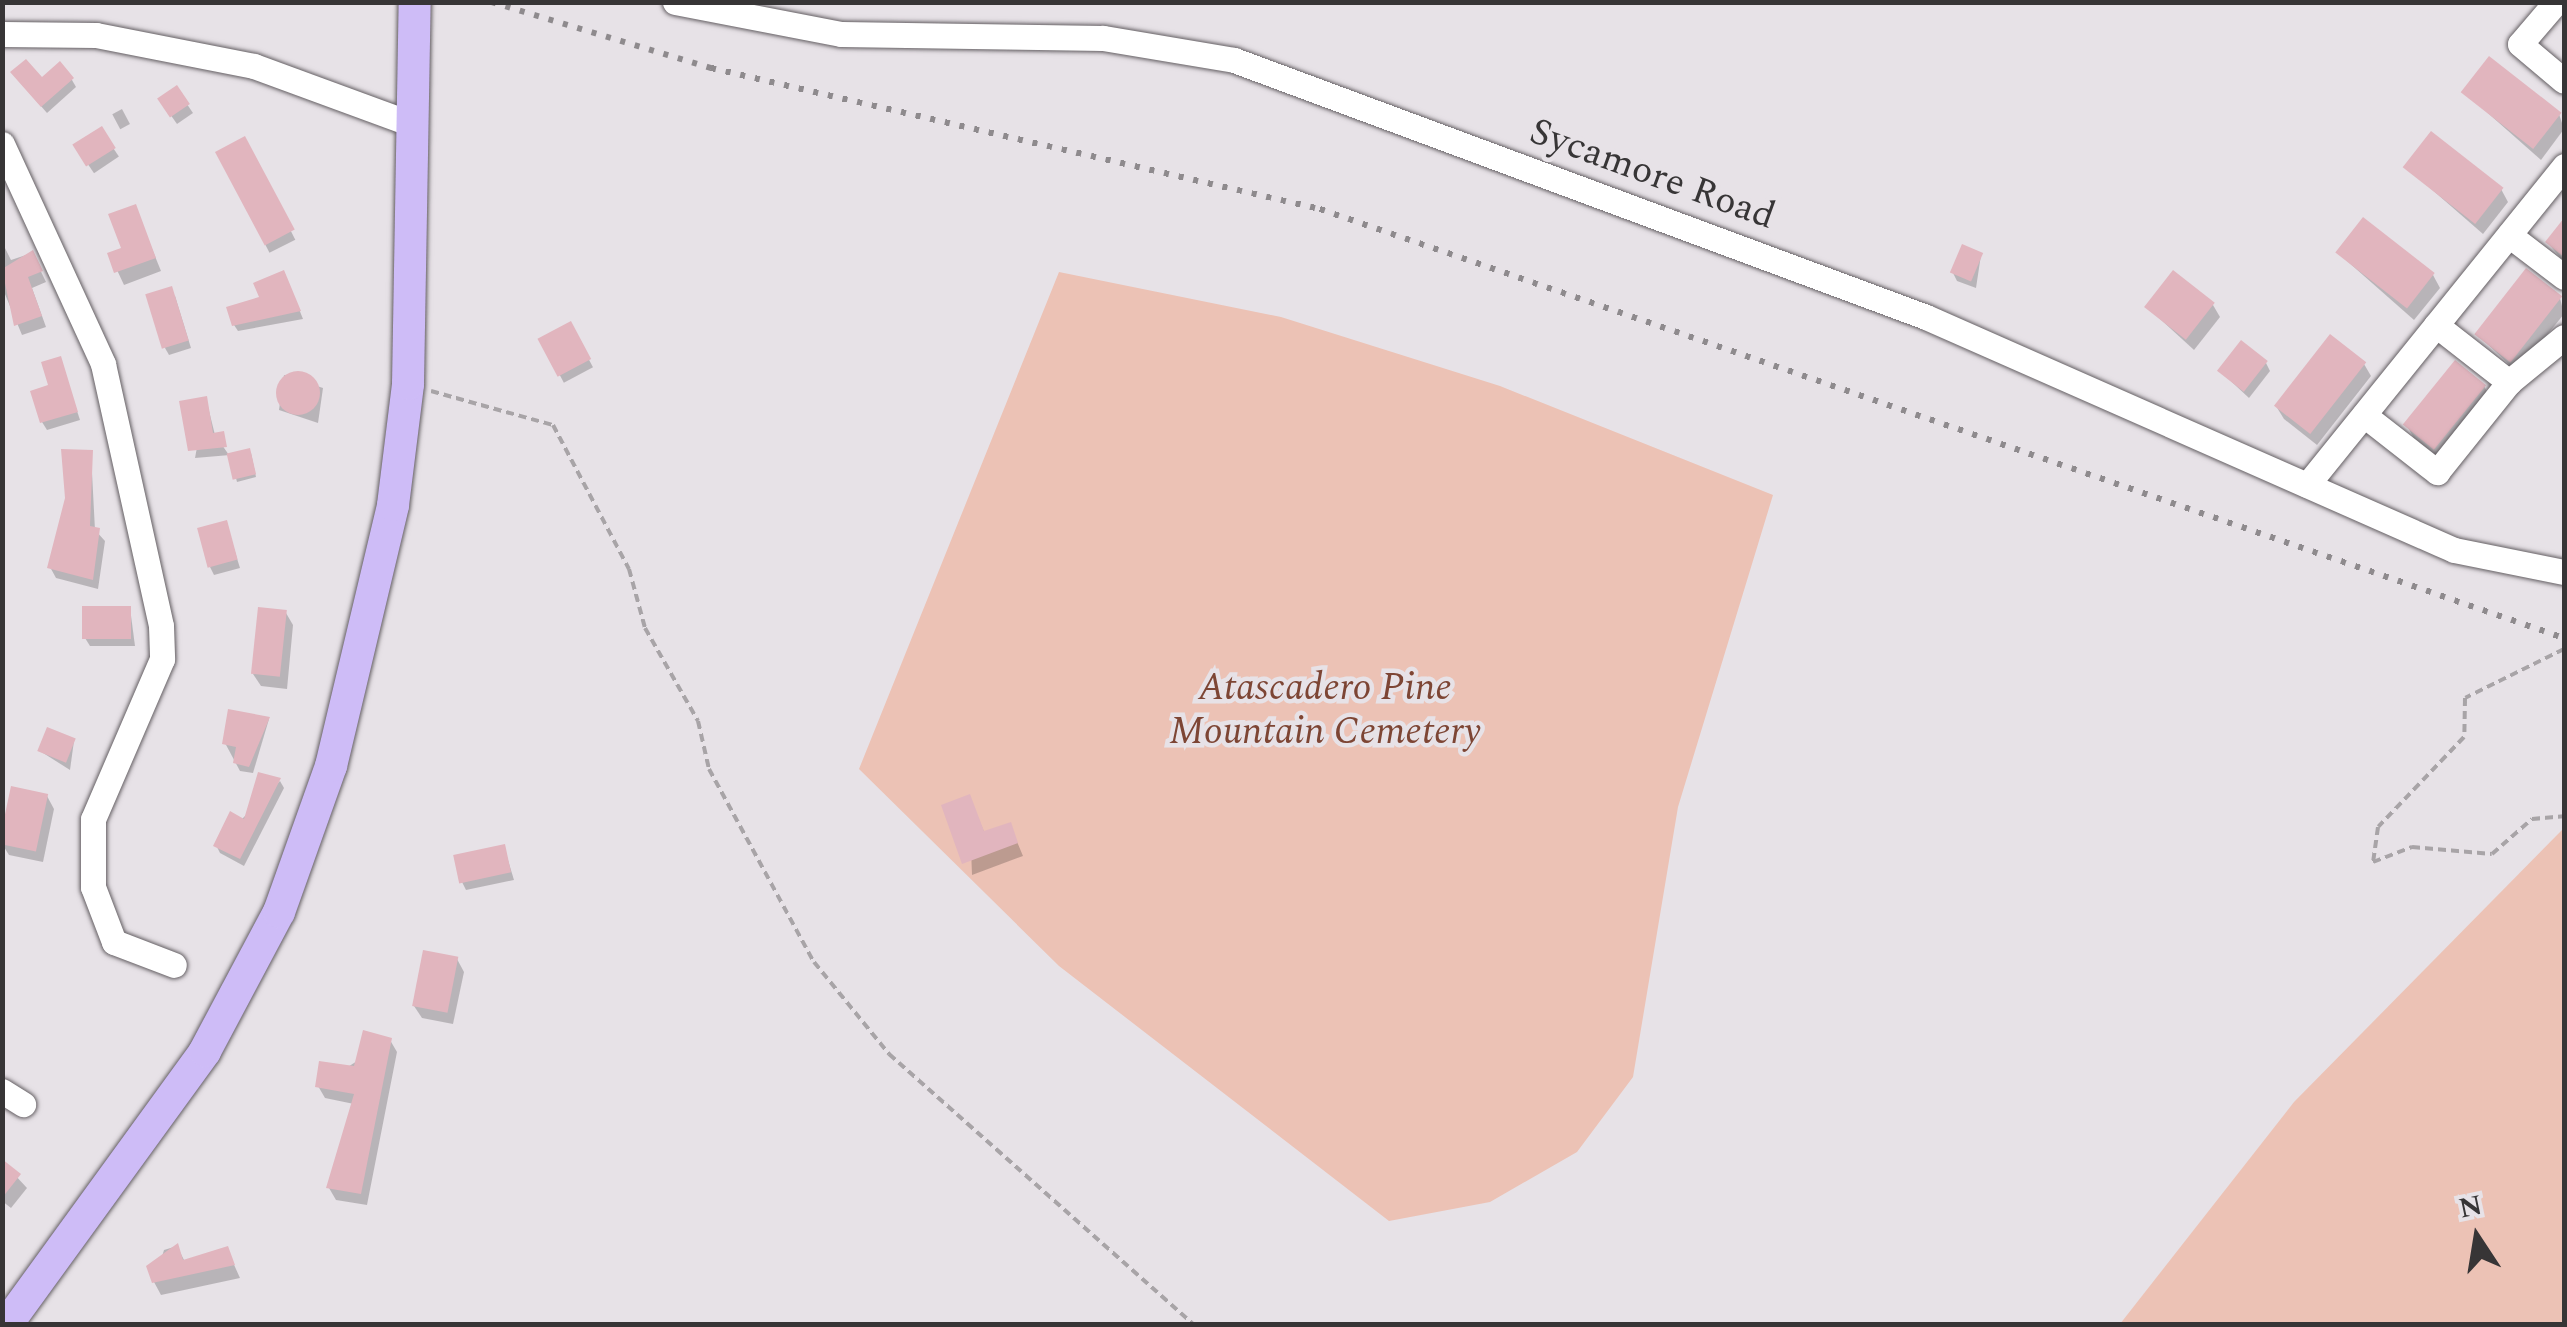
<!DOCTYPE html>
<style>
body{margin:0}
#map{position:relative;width:2567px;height:1327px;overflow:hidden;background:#e7e2e7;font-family:Spectral,serif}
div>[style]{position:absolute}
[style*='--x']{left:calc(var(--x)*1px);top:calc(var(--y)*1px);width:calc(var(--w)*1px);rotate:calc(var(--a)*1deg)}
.green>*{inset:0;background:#ecc2b5}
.shadow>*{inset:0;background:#0003;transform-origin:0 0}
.building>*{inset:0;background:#e1b5be;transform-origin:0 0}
.round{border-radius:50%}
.path>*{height:4px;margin-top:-2px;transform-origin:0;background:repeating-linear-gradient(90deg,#a8a4a7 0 8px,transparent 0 13px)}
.roads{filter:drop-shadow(0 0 2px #645f63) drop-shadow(0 0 2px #645f63)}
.minor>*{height:25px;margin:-12.5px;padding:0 12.5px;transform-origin:12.5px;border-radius:12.5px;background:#fff}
.major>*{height:32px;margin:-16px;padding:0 16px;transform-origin:16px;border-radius:16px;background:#cebcf7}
.rail>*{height:6px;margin-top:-3px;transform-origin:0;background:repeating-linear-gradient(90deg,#8e8a8d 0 5px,transparent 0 15px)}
span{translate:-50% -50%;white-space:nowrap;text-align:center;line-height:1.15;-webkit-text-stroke:9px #e7e2e7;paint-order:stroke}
.street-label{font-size:38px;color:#373536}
.park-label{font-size:38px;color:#7d4534;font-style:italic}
.frame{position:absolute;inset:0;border:5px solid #373536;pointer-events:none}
.north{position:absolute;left:2427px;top:1187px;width:100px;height:100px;-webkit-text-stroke:8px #e7e2e7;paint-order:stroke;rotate:348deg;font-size:28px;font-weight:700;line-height:40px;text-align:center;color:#373536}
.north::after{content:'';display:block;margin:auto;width:35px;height:45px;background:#373536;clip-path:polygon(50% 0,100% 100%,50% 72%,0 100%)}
</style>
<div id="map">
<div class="green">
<i style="clip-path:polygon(1059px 272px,1281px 317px,1500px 386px,1773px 495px,1678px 807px,1633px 1077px,1577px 1152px,1490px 1202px,1389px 1221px,1059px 966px,859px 769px)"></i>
<i style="clip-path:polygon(2564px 828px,2564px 1324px,2120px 1324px,2294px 1102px)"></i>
</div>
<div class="shadow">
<i style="clip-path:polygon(18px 80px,72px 80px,76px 87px,47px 113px)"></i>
<i style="clip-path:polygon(176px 88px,193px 113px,177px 124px,165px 107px)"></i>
<i style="clip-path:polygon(2464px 92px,2559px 114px,2564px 129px,2541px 160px)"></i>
<i style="left:122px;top:109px;width:17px;height:11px;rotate:62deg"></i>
<i style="left:101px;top:130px;width:32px;height:30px;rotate:56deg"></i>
<i style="left:244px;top:139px;width:113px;height:29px;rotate:63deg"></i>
<i style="clip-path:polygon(2406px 167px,2501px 189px,2508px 202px,2483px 234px)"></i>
<i style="clip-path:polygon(135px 207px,161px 271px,124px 285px,110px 255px,124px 250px)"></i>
<i style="clip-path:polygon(2564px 222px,2564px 262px,2548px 243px)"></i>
<i style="clip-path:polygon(2px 242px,11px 260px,32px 253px,46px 282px,32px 288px,46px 327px,22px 335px,2px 287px)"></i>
<i style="clip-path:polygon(2338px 253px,2433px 275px,2440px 288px,2414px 320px)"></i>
<i style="clip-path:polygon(1981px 255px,1976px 288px,1957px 281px,1953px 273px)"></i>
<i style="clip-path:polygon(287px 279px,303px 319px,238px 331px,234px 325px)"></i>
<i style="clip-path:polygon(175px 296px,191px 348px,169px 355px,165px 348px)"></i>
<i style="clip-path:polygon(2560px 298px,2564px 314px,2517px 372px,2477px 334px)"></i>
<i style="clip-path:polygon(2213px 305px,2220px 317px,2194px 350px,2147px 307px)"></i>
<i style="left:570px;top:324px;width:49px;height:33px;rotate:62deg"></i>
<i style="clip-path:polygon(60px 359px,80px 420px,47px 430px,42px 422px)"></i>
<i style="clip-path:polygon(2266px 363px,2270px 371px,2249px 398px,2220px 371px)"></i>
<i style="clip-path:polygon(2364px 364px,2371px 376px,2317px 445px,2284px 419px,2276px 406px)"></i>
<i style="clip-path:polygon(284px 375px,323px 388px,318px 423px,279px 410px)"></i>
<i style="clip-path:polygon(2484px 386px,2491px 399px,2442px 460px,2414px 438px,2407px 426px)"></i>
<i style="clip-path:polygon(206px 399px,215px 435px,229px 455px,251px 453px,256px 477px,237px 482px,230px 455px,195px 458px)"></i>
<i style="clip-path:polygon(91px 453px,95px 530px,105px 541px,98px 589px,56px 578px,50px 567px)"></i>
<i style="clip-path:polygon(226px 523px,240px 568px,214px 575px,210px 567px)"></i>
<i style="clip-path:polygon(130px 608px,135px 646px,90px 646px,85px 638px)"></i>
<i style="clip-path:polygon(286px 613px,293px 625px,287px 689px,261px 686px,253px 674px)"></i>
<i style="clip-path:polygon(269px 719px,253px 773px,240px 771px,225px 743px)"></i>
<i style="clip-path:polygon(74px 741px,70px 770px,40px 751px)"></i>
<i style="clip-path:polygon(280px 781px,284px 788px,244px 866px,220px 853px,216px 845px)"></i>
<i style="clip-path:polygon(13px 789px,47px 796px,54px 809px,43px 862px,9px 855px,2px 844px)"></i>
<i style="clip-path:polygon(969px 797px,985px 834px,1010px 825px,1023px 856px,972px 875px)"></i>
<i style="clip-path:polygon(504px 847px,514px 880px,466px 890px,462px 882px)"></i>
<i style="clip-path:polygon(457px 959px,464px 972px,453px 1024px,422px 1018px,414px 1006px)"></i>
<i style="clip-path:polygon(390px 1040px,397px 1052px,367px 1205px,336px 1200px,329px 1188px,354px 1104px,325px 1098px,318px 1086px)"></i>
<i style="clip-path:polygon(2px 1161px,27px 1188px,11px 1208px,2px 1201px)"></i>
<i style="clip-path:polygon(177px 1246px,185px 1262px,227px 1249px,240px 1278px,161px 1295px,154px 1282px,164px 1250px)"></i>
</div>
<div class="building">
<i style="left:2489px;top:56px;width:92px;height:46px;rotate:38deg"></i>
<i style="clip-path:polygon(26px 59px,42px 77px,60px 61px,74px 78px,41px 107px,10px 72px)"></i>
<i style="left:177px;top:85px;width:23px;height:24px;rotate:56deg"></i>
<i style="left:102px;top:126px;width:26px;height:35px;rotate:58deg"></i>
<i style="left:2431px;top:131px;width:92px;height:46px;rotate:38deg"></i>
<i style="left:245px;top:136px;width:106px;height:34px;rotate:62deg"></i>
<i style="clip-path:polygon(136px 204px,156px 258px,114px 273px,107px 253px,121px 248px,108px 214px)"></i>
<i style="left:2363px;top:217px;width:91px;height:45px;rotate:38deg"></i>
<i style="clip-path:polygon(2564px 218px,2564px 257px,2545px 242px)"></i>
<i style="left:1962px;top:244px;width:23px;height:31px;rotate:23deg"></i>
<i style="clip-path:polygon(33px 250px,43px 271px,28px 277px,42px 316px,14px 326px,2px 269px)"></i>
<i style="left:2526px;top:268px;width:46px;height:84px;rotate:38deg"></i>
<i style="clip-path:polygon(284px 270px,301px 311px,232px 326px,226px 307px,259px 297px,253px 283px)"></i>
<i style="left:2173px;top:270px;width:53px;height:47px;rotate:38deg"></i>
<i style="left:172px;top:286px;width:57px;height:28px;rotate:73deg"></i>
<i style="left:571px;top:321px;width:43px;height:38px;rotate:62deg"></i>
<i style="left:2330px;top:334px;width:46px;height:91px;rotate:38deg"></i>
<i style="left:2241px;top:340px;width:34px;height:39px;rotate:38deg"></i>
<i style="clip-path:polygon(61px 356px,78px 412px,40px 423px,30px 391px,48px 385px,41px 362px)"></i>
<i style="left:2455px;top:360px;width:40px;height:83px;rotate:39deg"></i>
<i class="round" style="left:276px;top:371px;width:44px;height:44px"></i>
<i style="clip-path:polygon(207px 396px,213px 433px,224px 431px,227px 447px,188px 451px,179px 401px)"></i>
<i style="left:250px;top:448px;width:27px;height:24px;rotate:77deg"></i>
<i style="clip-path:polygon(61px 449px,93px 450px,90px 526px,100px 528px,93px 580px,47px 568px,65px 498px)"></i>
<i style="left:227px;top:520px;width:41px;height:31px;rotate:75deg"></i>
<i style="left:82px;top:606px;width:49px;height:33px"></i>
<i style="left:258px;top:607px;width:29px;height:67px;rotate:6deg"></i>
<i style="clip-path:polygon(228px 709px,270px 717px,249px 767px,233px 763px,236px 747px,222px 744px)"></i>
<i style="left:47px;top:727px;width:31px;height:26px;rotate:22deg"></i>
<i style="clip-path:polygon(258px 772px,281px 778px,240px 859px,213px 846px,230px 811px,244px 819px)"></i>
<i style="left:11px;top:786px;width:38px;height:59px;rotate:12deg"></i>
<i style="clip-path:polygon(970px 794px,984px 831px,1011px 822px,1018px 843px,962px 864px,941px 805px)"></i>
<i style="left:505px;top:844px;width:29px;height:53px;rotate:78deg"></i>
<i style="left:423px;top:950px;width:36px;height:57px;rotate:11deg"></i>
<i style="clip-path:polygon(363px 1030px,392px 1038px,361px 1194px,326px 1188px,354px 1094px,315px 1087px,319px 1061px,354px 1066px)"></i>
<i style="clip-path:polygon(2px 1159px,21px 1174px,2px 1198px)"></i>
<i style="clip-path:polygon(178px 1243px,183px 1260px,228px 1246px,235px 1265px,152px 1283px,146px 1266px)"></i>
</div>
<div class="path">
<i style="--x:431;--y:391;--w:127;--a:15.6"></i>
<i style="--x:553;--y:425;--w:163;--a:62.2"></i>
<i style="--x:629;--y:569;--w:61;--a:74.8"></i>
<i style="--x:645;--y:628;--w:107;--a:60.3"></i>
<i style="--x:698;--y:721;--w:49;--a:77.1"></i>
<i style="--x:709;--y:769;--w:220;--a:61.5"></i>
<i style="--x:814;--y:962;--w:119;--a:50.8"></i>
<i style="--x:889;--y:1054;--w:407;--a:41.6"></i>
<i style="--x:2564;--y:649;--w:110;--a:153.7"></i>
<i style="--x:2465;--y:698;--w:39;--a:91"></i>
<i style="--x:2464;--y:737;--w:124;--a:133.7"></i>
<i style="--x:2378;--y:827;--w:35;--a:98"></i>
<i style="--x:2373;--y:862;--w:42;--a:-21"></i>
<i style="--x:2412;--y:847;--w:80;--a:5"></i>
<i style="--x:2492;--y:854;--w:53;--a:-41.2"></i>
<i style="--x:2532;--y:819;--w:32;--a:-5"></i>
</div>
<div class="roads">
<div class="minor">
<i style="--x:675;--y:2;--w:169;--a:10.9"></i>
<i style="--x:841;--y:34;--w:262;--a:0.9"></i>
<i style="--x:1103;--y:38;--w:133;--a:9.5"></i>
<i style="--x:1234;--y:60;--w:738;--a:20.37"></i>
<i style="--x:1926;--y:317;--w:577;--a:23.81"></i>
<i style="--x:2454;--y:550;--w:112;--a:11.3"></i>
<i style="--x:2556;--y:2;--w:55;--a:130.6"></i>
<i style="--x:2520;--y:44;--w:57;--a:40.1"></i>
<i style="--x:2;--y:34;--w:94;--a:0.6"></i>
<i style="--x:96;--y:35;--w:161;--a:11.1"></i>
<i style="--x:254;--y:66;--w:168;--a:20.2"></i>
<i style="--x:2;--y:144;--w:242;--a:65.3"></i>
<i style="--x:103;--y:364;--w:268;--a:77.5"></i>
<i style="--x:161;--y:626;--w:33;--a:88"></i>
<i style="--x:162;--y:659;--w:174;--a:113.3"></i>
<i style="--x:93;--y:819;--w:68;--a:90"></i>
<i style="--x:93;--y:887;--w:59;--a:69.1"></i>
<i style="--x:114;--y:942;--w:64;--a:21"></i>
<i style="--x:2509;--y:235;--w:69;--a:37.4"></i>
<i style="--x:2436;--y:325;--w:93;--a:38"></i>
<i style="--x:2364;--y:415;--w:93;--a:38"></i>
<i style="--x:2437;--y:472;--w:115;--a:-51.3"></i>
<i style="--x:2509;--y:382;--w:71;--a:-39.3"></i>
<i style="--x:2307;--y:485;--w:410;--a:-51.1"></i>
<i style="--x:2;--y:1091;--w:25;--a:32"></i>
</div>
<div class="major">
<i style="--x:7;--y:1324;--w:337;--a:-54"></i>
<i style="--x:205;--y:1051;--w:157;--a:-62"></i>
<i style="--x:279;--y:912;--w:155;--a:-70.4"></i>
<i style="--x:331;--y:766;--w:268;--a:-76.6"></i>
<i style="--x:393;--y:505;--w:122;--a:-82.9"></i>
<i style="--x:408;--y:384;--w:382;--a:-89"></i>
</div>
</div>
<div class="rail">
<i style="--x:491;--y:2;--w:230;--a:16.7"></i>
<i style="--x:711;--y:68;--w:625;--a:13.04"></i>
<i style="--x:1320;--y:209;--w:1316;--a:19.03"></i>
</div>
<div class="street-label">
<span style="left:1652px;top:175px;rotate:20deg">Sycamore Road</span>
</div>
<div class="park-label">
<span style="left:1325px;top:711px">Atascadero Pine<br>Mountain Cemetery</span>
</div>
<div class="frame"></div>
<div class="north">N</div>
</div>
